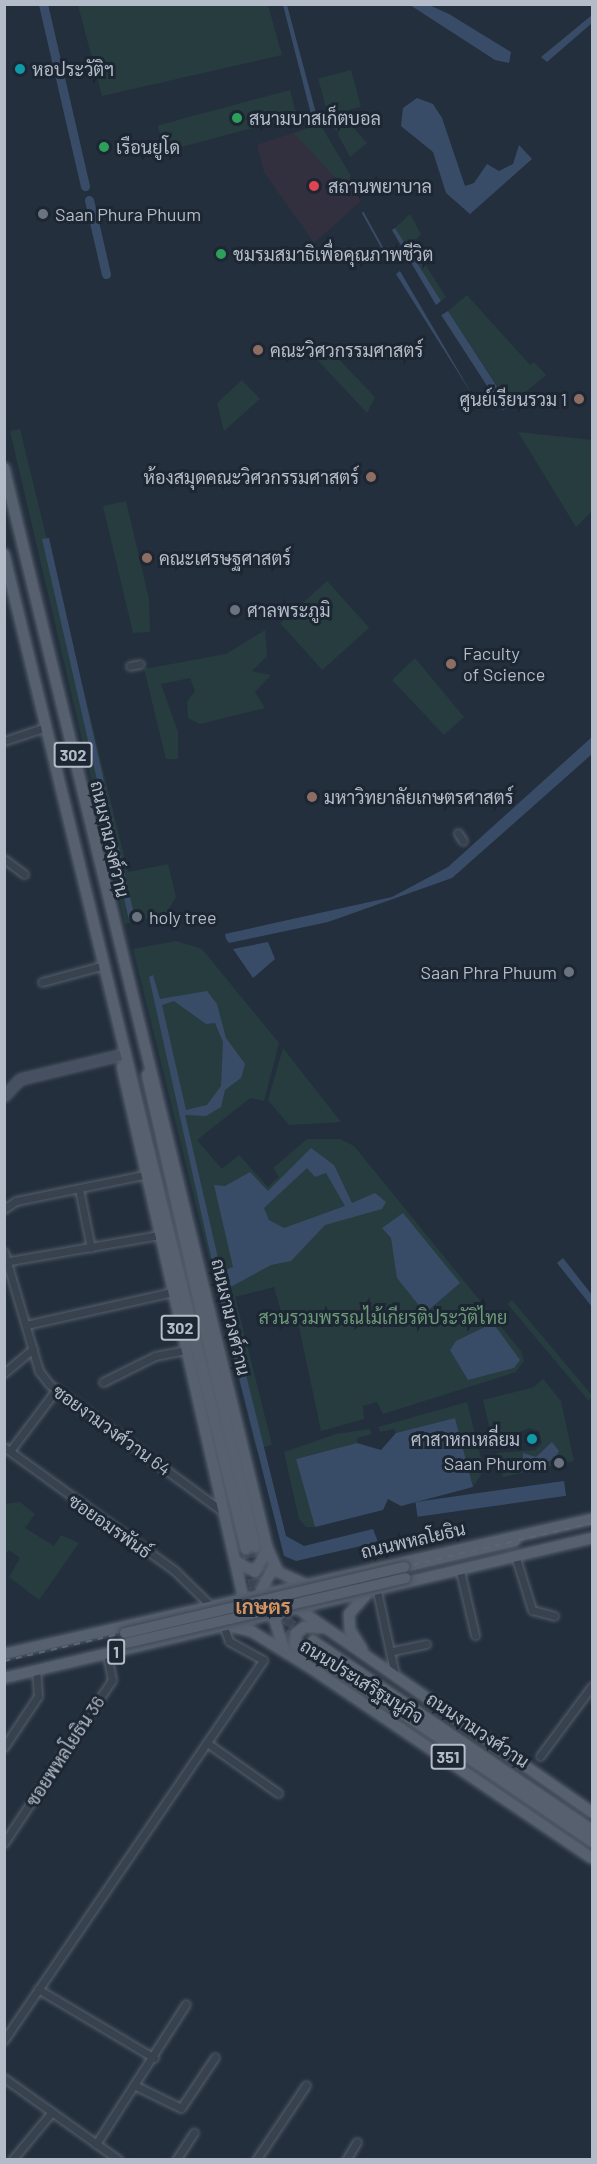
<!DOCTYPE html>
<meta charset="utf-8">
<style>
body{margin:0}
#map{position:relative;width:597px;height:2164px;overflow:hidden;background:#242f3e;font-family:Barlow,Sarabun,sans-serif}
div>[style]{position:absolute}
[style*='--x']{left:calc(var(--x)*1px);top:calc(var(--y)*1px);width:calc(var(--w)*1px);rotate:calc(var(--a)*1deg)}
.medical>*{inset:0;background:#32303f}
.green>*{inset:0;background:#263c3f;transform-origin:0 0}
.water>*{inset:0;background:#394c67;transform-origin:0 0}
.stream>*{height:2px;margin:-1px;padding:0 1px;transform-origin:1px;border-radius:1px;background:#394c67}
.canal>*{height:9px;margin:-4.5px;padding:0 4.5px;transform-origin:4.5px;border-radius:4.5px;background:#394c67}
.primary-tunnel>*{height:10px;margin-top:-5px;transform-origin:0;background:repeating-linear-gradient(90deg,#3a4453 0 10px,transparent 0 15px)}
.roads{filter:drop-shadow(0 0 2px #565f6c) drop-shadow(0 0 2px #565f6c)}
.street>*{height:7px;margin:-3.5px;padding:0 3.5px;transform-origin:3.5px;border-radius:3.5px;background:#38414e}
.secondary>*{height:9px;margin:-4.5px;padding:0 4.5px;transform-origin:4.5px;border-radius:4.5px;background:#465061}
.primary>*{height:10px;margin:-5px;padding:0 5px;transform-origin:5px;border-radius:5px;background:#56606e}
.rail>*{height:2px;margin-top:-1px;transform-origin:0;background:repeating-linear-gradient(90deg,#5a6575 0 6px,transparent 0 12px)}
.bridges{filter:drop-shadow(0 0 2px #414a57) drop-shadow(0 0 2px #414a57)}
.primary-bridge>*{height:10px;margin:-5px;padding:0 5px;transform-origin:5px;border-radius:5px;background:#56606e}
.dots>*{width:16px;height:16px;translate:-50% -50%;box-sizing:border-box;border:3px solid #1d2633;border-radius:50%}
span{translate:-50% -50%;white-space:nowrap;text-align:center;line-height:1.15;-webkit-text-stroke:6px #1d2633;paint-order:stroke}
.shield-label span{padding:2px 4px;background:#1d2633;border:2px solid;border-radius:4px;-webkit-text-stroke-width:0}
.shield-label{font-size:16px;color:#b4bcc9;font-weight:700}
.poi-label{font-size:18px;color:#b4bcc9}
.left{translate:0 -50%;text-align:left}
.right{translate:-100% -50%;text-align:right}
.street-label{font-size:18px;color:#b4bcc9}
.park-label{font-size:18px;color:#6b9a76}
.neighbourhood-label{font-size:20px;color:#d59563;font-weight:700}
.frame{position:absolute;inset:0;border:6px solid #b4bcc9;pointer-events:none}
</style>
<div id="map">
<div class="medical">
<i style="clip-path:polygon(320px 124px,362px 200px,314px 243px,264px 172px,257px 145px)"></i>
</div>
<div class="green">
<i style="clip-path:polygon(78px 5px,268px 5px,282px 55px,102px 96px)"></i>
<i style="left:351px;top:70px;width:38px;height:34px;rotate:75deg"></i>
<i style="left:290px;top:90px;width:27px;height:137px;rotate:75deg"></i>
<i style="clip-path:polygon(362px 117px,352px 126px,367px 143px,350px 157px,333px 125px)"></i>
<i style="clip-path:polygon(320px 124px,351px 176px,341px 184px,294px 133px)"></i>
<i style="clip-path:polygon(410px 214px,421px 234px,412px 244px,446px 297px,441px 301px,395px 228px)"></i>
<i style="clip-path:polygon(467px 295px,530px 365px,534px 362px,546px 375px,510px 405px,448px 311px)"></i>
<i style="clip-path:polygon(329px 349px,375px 397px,367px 413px,313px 355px)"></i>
<i style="clip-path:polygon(242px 380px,260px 399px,224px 431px,217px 403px)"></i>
<i style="clip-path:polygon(20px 429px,128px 872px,168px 864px,176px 897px,165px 915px,125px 924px,10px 431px)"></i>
<i style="clip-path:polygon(518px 432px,592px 440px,592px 511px,576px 527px)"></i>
<i style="clip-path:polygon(126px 501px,149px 599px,150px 632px,133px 633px,103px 506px)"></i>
<i style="left:327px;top:581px;width:63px;height:63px;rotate:48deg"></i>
<i style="clip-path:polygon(265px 630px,267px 656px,252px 671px,271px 675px,255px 692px,265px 708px,200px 724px,188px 718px,187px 702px,195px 691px,190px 678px,161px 684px,178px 732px,178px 759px,166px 759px,144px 669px,226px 654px)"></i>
<i style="clip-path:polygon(415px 658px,464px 717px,444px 735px,392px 680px)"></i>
<i style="clip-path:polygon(176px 941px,202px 949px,279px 1043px,264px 1101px,250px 1098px,197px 1140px,222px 1169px,239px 1155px,268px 1187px,279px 1177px,273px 1168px,307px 1139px,340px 1139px,354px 1146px,521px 1351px,524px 1361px,516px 1372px,383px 1414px,377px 1402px,363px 1406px,364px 1419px,321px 1431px,296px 1313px,282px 1315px,274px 1287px,235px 1297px,272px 1445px,256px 1449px,133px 949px)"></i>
<i style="clip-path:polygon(283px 1048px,341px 1122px,289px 1125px,268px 1100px)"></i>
<i style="left:512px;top:1300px;width:126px;height:6px;rotate:50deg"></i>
<i style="clip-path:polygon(543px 1379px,561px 1401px,574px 1461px,503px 1477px,497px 1453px,535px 1450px,542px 1443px,539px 1431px,529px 1428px,493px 1443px,483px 1400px,534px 1387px)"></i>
<i style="clip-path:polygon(467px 1402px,484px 1470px,473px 1487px,455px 1418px,396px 1433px,394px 1429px,380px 1432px,378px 1427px)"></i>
<i style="clip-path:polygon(370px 1429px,372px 1434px,357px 1438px,357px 1443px,296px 1459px,315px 1527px,306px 1527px,299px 1519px,284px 1452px,336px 1434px)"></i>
<i style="clip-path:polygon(20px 1502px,35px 1514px,25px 1528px,54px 1546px,61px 1535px,79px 1543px,39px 1600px,9px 1577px,20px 1558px,9px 1550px,5px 1555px,5px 1504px)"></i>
</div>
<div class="water">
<i style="clip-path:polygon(283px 5px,287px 5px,317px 117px,312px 118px)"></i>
<i style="clip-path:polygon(410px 5px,429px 5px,449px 14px,511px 52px,509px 63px,495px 60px)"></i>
<i style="clip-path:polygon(592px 15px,592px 23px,547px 62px,541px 57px)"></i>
<i style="clip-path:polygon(417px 98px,433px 104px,442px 118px,465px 186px,474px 183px,487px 164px,499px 171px,513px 164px,519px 145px,532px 159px,470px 214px,446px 193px,433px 152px,401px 126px,403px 108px)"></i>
<i style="clip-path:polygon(395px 228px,441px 301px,436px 305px,392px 230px)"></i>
<i style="clip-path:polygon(400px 271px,473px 396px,396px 274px)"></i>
<i style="left:448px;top:311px;width:113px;height:8px;rotate:57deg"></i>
<i style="clip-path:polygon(49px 538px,135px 919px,129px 920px,42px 539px)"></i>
<i style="clip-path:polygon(592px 737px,592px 754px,452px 878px,328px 922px,229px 943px,226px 939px,225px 934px,392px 897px,448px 867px)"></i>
<i style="clip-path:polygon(268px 942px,275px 959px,253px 978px,233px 949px)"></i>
<i style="clip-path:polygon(evenodd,153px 975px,160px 999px,207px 991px,217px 1004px,226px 1038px,245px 1064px,241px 1078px,225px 1090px,221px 1107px,206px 1116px,185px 1115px,221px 1271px,233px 1267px,214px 1185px,225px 1186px,250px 1172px,268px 1191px,311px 1148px,334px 1165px,352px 1203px,375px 1193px,386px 1202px,382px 1209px,325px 1225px,291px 1261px,271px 1265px,225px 1290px,286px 1536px,304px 1546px,373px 1529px,378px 1542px,296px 1561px,284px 1556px,228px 1334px,149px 977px,153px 975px,174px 1001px,206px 1024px,215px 1023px,223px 1042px,221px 1086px,207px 1105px,186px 1110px,162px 1005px,174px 1001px,153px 975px,307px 1168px,315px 1177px,326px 1173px,345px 1206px,284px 1228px,269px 1220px,264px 1208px,307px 1168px)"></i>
<i style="clip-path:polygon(403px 1213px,460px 1283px,425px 1313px,397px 1278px,391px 1238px,382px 1228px)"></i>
<i style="clip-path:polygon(563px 1258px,592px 1295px,592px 1307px,557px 1263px)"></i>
<i style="clip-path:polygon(493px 1323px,520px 1360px,514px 1368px,468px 1380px,450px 1350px,456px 1341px)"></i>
<i style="clip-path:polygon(455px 1418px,473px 1487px,401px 1506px,388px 1499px,383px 1510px,315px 1527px,296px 1459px,357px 1443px,381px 1450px,396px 1433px)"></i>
<i style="clip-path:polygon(552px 1442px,559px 1451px,554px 1460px,523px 1466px,523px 1453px,536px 1457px)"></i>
<i style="left:564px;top:1481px;width:15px;height:150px;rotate:82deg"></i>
</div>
<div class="stream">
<i style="--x:363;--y:213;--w:39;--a:61"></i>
<i style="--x:472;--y:394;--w:13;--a:61"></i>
</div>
<div class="canal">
<i style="--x:43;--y:4;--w:187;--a:77"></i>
<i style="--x:89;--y:200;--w:76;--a:77.1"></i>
</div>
<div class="primary-tunnel">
<i style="--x:255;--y:1547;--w:45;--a:76"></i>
<i style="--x:246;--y:1549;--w:57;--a:77.9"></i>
<i style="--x:274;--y:1610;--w:50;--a:38.5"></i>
<i style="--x:273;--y:1624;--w:42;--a:35.2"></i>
</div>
<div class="roads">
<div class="street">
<i style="--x:130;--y:666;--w:10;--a:-11"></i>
<i style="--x:4;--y:741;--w:44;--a:-18.4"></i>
<i style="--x:458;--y:833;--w:9;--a:58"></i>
<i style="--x:4;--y:859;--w:25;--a:37"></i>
<i style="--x:42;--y:982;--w:61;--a:-15.2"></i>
<i style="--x:79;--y:1189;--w:60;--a:78.5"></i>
<i style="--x:4;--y:1209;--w:14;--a:-34"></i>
<i style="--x:16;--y:1201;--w:131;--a:-11.5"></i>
<i style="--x:4;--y:1252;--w:124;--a:73.6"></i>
<i style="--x:39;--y:1371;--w:16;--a:52"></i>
<i style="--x:49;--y:1384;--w:216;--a:36.3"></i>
<i style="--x:4;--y:1262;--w:156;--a:-9.9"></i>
<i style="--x:26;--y:1325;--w:150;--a:-12.7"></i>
<i style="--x:4;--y:1373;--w:38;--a:-40"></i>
<i style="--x:103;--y:1382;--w:58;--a:-26.6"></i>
<i style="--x:155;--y:1356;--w:31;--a:-11"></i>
<i style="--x:4;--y:1447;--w:210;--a:35.9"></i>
<i style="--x:174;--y:1570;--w:53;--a:44.2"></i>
<i style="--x:10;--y:1451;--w:76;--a:-53"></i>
<i style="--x:516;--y:1558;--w:54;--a:72.9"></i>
<i style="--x:532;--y:1610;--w:23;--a:15"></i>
<i style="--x:460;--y:1571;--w:66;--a:76.8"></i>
<i style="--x:377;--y:1591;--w:86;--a:77.9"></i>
<i style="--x:393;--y:1651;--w:34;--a:-12"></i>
<i style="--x:207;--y:1743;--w:87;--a:35.2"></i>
<i style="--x:4;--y:1747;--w:61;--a:-56.3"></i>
<i style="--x:38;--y:1696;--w:26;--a:-94"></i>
<i style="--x:540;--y:1756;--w:87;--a:-53.4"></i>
<i style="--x:4;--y:1843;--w:196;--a:-56.5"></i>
<i style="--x:112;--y:1680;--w:26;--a:-101"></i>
<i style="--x:38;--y:1989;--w:135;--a:30.7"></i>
<i style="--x:4;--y:2040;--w:460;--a:-55.7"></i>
<i style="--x:263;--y:1660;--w:39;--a:-151"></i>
<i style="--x:229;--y:1641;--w:15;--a:-110"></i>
<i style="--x:4;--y:2078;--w:141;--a:35.5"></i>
<i style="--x:136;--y:2086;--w:50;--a:26.1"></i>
<i style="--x:181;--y:2108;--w:61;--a:-56.3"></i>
<i style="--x:96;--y:2144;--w:166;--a:-57.3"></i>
<i style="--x:12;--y:2160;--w:61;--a:-50.3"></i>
<i style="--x:176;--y:2160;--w:33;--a:-57"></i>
<i style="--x:256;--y:2160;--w:90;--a:-56.3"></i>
<i style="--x:346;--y:2160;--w:21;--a:-59"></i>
</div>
<div class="secondary">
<i style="--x:4;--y:1096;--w:23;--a:-47"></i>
<i style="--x:20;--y:1079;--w:103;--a:-13.5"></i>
</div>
<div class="primary">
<i style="--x:4;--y:468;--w:1111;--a:76.3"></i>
<i style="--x:267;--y:1547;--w:27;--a:66"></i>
<i style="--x:278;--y:1572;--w:27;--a:24"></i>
<i style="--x:4;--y:554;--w:1024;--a:76.33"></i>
<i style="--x:122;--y:1067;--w:552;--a:77.12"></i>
<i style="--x:147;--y:1075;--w:484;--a:77.1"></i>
<i style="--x:236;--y:1561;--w:22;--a:30"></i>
<i style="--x:255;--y:1572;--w:26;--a:-62"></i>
<i style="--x:404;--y:1567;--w:114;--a:-13.2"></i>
<i style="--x:259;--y:1595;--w:31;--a:-63"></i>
<i style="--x:297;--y:1608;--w:359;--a:34.7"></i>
<i style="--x:233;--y:1627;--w:18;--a:13"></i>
<i style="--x:251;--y:1631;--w:70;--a:31.7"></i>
<i style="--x:311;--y:1668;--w:339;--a:34.1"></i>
<i style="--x:313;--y:1641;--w:337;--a:34.1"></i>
<i style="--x:307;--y:1648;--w:345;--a:34.2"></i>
<i style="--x:284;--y:1649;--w:29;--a:-108"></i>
<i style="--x:275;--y:1621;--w:34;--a:-64"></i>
<i style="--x:362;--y:1649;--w:22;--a:-122"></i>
<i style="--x:350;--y:1630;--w:16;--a:-94"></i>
<i style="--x:349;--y:1614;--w:25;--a:-48"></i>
<i style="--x:4;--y:1654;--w:603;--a:-12.93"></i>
<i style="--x:303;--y:1659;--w:15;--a:-122"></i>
<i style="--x:295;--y:1646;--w:13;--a:-86"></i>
<i style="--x:296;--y:1633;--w:10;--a:-37"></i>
<i style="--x:304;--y:1627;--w:20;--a:3"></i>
<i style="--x:4;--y:1678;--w:604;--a:-13.39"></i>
</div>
</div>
<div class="rail">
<i style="--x:4;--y:1661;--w:604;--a:-13.21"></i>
</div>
<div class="bridges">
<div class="primary-bridge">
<i style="--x:125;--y:1633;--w:287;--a:-13.3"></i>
<i style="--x:127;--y:1643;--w:286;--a:-13.1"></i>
</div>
</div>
<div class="dots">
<i style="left:20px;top:69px;background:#0f9aa8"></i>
<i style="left:237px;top:118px;background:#2e9e5b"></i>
<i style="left:104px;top:147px;background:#2e9e5b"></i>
<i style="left:314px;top:186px;background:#e0444e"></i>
<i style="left:43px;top:214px;background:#6b7280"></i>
<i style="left:221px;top:254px;background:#2e9e5b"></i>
<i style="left:258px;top:350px;background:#8d6e63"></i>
<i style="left:579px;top:399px;background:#8d6e63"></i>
<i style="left:371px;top:477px;background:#8d6e63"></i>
<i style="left:147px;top:558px;background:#8d6e63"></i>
<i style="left:235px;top:610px;background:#6b7280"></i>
<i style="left:451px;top:664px;background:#8d6e63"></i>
<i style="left:312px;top:797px;background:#8d6e63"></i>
<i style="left:137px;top:917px;background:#6b7280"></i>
<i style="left:569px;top:972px;background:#6b7280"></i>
<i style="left:532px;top:1439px;background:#0f9aa8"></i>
<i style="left:559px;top:1463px;background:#6b7280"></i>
</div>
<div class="shield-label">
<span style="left:73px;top:755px">302</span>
<span style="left:180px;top:1328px">302</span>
<span style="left:116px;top:1652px">1</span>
<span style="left:448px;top:1757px">351</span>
</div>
<div class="poi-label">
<span class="left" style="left:32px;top:69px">หอประวัติฯ</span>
<span class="left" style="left:249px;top:118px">สนามบาสเก็ตบอล</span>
<span class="left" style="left:116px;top:147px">เรือนยูโด</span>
<span class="left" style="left:328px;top:186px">สถานพยาบาล</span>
<span class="left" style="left:55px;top:214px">Saan Phura Phuum</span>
<span class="left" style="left:233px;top:254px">ชมรมสมาธิเพื่อคุณภาพชีวิต</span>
<span class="left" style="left:270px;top:350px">คณะวิศวกรรมศาสตร์</span>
<span class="right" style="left:567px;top:399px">ศูนย์เรียนรวม 1</span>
<span class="right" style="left:359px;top:477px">ห้องสมุดคณะวิศวกรรมศาสตร์</span>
<span class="left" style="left:159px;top:558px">คณะเศรษฐศาสตร์</span>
<span class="left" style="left:247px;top:610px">ศาลพระภูมิ</span>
<span class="left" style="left:463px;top:664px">Faculty<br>of Science</span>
<span class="left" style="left:324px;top:797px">มหาวิทยาลัยเกษตรศาสตร์</span>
<span class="left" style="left:149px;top:917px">holy tree</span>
<span class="right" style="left:557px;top:972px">Saan Phra Phuum</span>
<span class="right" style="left:520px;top:1439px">ศาสาหกเหลี่ยม</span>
<span class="right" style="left:547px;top:1463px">Saan Phurom</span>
</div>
<div class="street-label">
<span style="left:110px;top:839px;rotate:77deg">ถนนงามวงศ์วาน</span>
<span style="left:231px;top:1317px;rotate:77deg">ถนนงามวงศ์วาน</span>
<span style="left:112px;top:1430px;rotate:36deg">ซอยงามวงศ์วาน 64</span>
<span style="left:110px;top:1526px;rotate:35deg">ซอยอมรพันธ์</span>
<span style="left:413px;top:1540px;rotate:-13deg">ถนนพหลโยธิน</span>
<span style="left:362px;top:1681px;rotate:32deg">ถนนประเสริฐมนูกิจ</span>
<span style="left:478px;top:1730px;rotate:34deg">ถนนงามวงศ์วาน</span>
<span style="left:65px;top:1751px;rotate:-57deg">ซอยพหลโยธิน 36</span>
</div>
<div class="park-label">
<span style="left:383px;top:1317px">สวนรวมพรรณไม้เกียรติประวัติไทย</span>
</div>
<div class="neighbourhood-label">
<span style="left:263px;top:1606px">เกษตร</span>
</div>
<div class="frame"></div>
</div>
